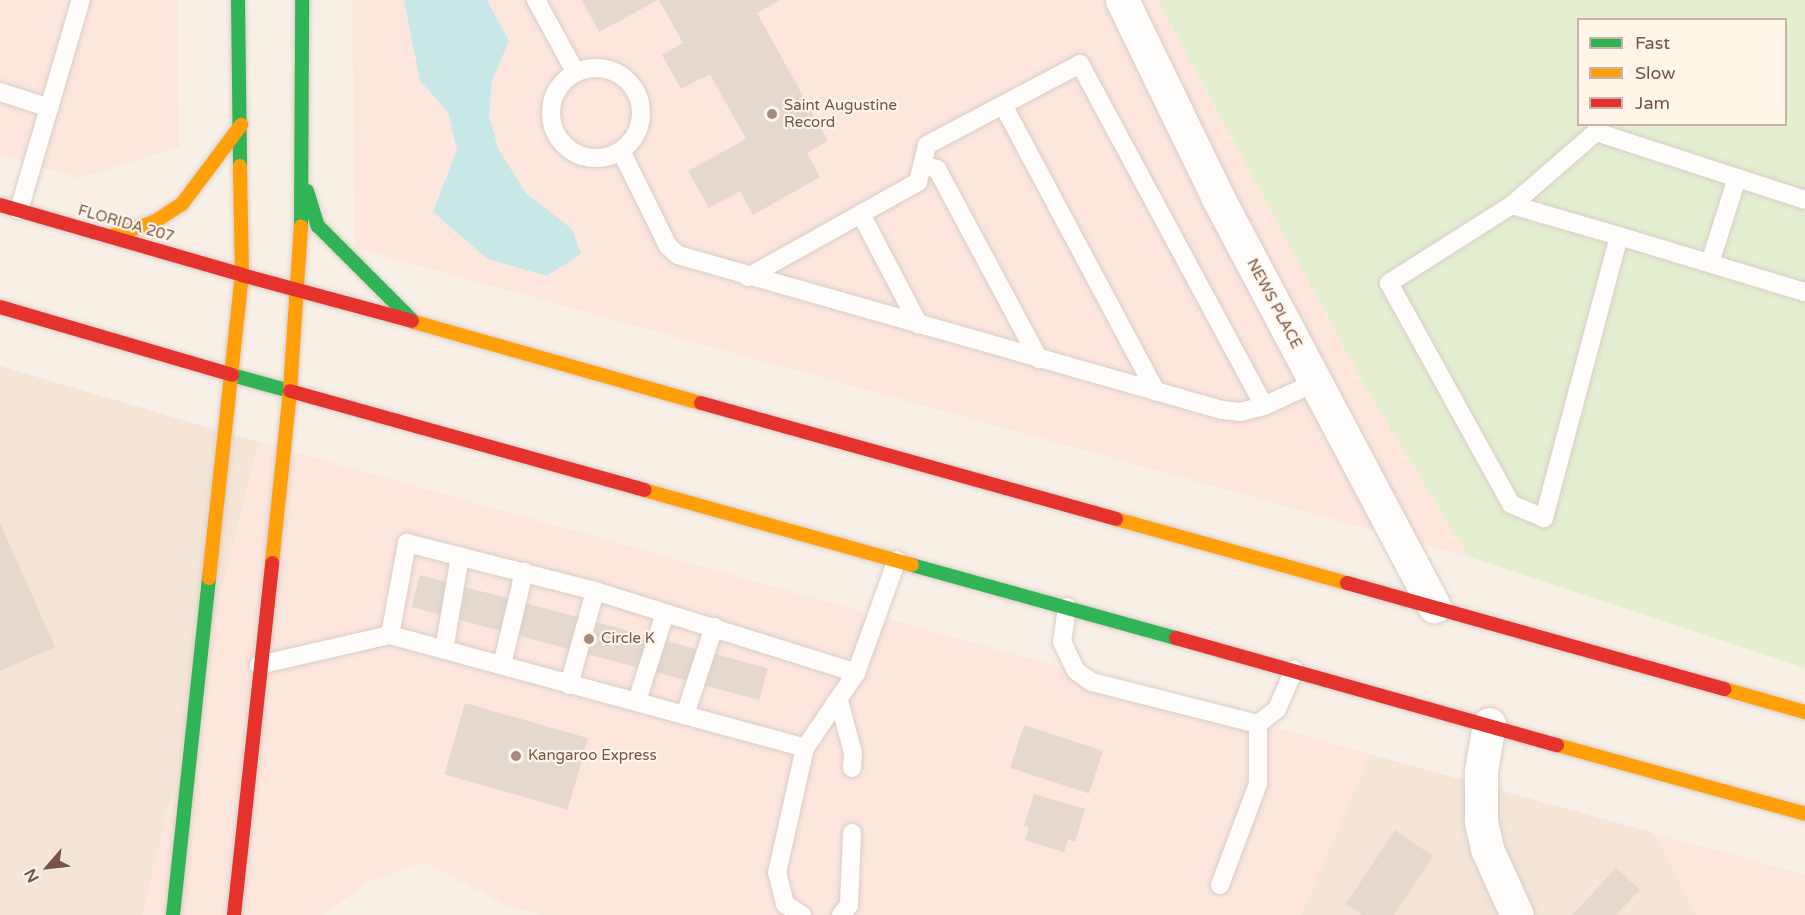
<!DOCTYPE html>
<style>
body{margin:0}
#map{position:relative;width:1805px;height:915px;overflow:hidden;background:#f8f0e7;font-family:"Varela Round",sans-serif}
div>[style]{position:absolute}
[style*='--x']{left:calc(var(--x)*1px);top:calc(var(--y)*1px);width:calc(var(--w)*1px);rotate:calc(var(--a)*1deg)}
.residential>*{inset:0;background:#f4e5d7}
.commercial>*{inset:0;background:#fce6dd}
.green>*{inset:0;background:#e4eed0}
.water>*{inset:0;background:#c8e8e8}
.building>*{inset:0;background:#e4d8cf;transform-origin:0 0}
.roads{filter:drop-shadow(0 0 2px #d9cdc5) drop-shadow(0 0 2px #d9cdc5)}
.lane>*{height:18px;margin:-9px;padding:0 9px;transform-origin:9px;border-radius:9px;background:#fefdfb}
.lane>.ring{margin:-9px;padding:0;box-sizing:content-box;background:none;border:18px solid #fefdfb;border-radius:50%}
.street>*{height:33px;margin:-16.5px;padding:0 16.5px;transform-origin:16.5px;border-radius:16.5px;background:#fefdfb}
.fast>*{height:14px;margin:-7px;padding:0 7px;transform-origin:7px;border-radius:7px;background:#30b455}
.slow>*{height:14px;margin:-7px;padding:0 7px;transform-origin:7px;border-radius:7px;background:#ff9f0a}
.jam>*{height:14px;margin:-7px;padding:0 7px;transform-origin:7px;border-radius:7px;background:#e5322d}
.dots>*{width:16px;height:16px;translate:-50% -50%;box-sizing:border-box;border:3px solid #fff5e9;border-radius:50%}
span{translate:-50% -50%;white-space:nowrap;text-align:center;line-height:1.15;-webkit-text-stroke:4.5px #fff5e9;paint-order:stroke}
.poi-label{font-size:15px;color:#775446}
.left{translate:0 -50%;text-align:left}
.street-label{font-size:15px;color:#775446}
.legend{position:absolute;left:1577px;top:18px;width:210px;height:108px;box-sizing:border-box;background:#fff5e9;border:2px solid #c9b5a8;margin:0;padding:8px 10px;list-style:none;font-size:18px;color:#775446}
.legend li{display:flex;align-items:center;gap:12px;height:30px}
.legend b{width:30px;border:2px solid #c9b5a8}
.north{position:absolute;left:18px;top:837px;width:60px;height:60px;-webkit-text-stroke:4px #fff5e9;paint-order:stroke;rotate:242deg;font-size:16px;font-weight:700;line-height:24px;text-align:center;color:#775446}
.north::after{content:'';display:block;margin:auto;width:21px;height:27px;background:#775446;clip-path:polygon(50% 0,100% 100%,50% 72%,0 100%)}
</style>
<div id="map">
<div class="residential">
<i style="clip-path:polygon(0 366px,258px 442px,142px 915px,0 915px)"></i>
<i style="clip-path:polygon(1370px 754px,1654px 833px,1697px 915px,1301px 915px)"></i>
</div>
<div class="commercial">
<i style="clip-path:polygon(0 0,177px 0,179px 147px,79px 178px,0 155px)"></i>
<i style="clip-path:polygon(352px 0,404px 0,420px 81px,448px 112px,457px 150px,433px 212px,572px 229px,526px 193px,499px 150px,489px 117px,492px 81px,509px 41px,487px 0,1158px 0,1365px 386px,1469px 557px,359px 249px,355px 246px)"></i>
<i style="clip-path:polygon(258px 442px,1370px 754px,1301px 915px,545px 915px,508px 906px,423px 862px,369px 882px,322px 915px,142px 915px)"></i>
<i style="clip-path:polygon(1654px 833px,1805px 875px,1805px 915px,1697px 915px)"></i>
</div>
<div class="green">
<i style="clip-path:polygon(evenodd,1158px 0,1805px 0,1805px 668px,1469px 557px,1365px 386px,1158px 0,1578px 20px,1786px 20px,1786px 124px,1578px 124px,1578px 20px)"></i>
</div>
<div class="water">
<i style="clip-path:polygon(404px 0,487px 0,509px 41px,492px 81px,489px 117px,499px 150px,526px 193px,572px 229px,581px 254px,547px 276px,488px 259px,433px 212px,457px 149px,448px 112px,420px 81px)"></i>
</div>
<div class="building">
<i style="clip-path:polygon(582px 0,658px 0,599px 32px)"></i>
<i style="clip-path:polygon(659px 0,780px 0,757px 13px,828px 141px,807px 153px,820px 177px,753px 215px,740px 191px,709px 208px,688px 171px,746px 139px,710px 74px,681px 89px,662px 55px,683px 43px)"></i>
<i style="clip-path:polygon(0 523px,55px 647px,0 671px)"></i>
<i style="left:420px;top:575px;width:360px;height:33px;rotate:15deg"></i>
<i style="left:465px;top:703px;width:128px;height:74px;rotate:16deg"></i>
<i style="left:1024px;top:725px;width:83px;height:45px;rotate:18deg"></i>
<i style="clip-path:polygon(1034px 794px,1085px 809px,1075px 842px,1068px 839px,1064px 852px,1025px 840px,1029px 827px,1024px 826px)"></i>
<i style="clip-path:polygon(1395px 830px,1433px 856px,1394px 915px,1363px 915px,1346px 904px)"></i>
<i style="clip-path:polygon(1616px 868px,1640px 890px,1616px 915px,1572px 915px)"></i>
</div>
<div class="roads">
<div class="lane">
<i style="--x:536;--y:0;--w:83;--a:61.3"></i>
<i class="ring" style="left:551px;top:68px;width:72px;height:72px"></i>
<i style="--x:0;--y:92;--w:52;--a:17.7"></i>
<i style="--x:1003;--y:105;--w:325;--a:61.9"></i>
<i style="--x:621;--y:151;--w:106;--a:63.7"></i>
<i style="--x:668;--y:246;--w:13;--a:42"></i>
<i style="--x:678;--y:255;--w:566;--a:15.9"></i>
<i style="--x:1222;--y:410;--w:18;--a:6"></i>
<i style="--x:1240;--y:412;--w:25;--a:-14"></i>
<i style="--x:1264;--y:406;--w:57;--a:-24.8"></i>
<i style="--x:922;--y:165;--w:16;--a:15"></i>
<i style="--x:937;--y:169;--w:216;--a:61.8"></i>
<i style="--x:1512;--y:205;--w:111;--a:-41"></i>
<i style="--x:1596;--y:132;--w:220;--a:18"></i>
<i style="--x:19;--y:210;--w:219;--a:-73.6"></i>
<i style="--x:861;--y:214;--w:125;--a:62.4"></i>
<i style="--x:1619;--y:236;--w:292;--a:104.9"></i>
<i style="--x:1544;--y:518;--w:36;--a:-157"></i>
<i style="--x:1511;--y:504;--w:252;--a:-118.9"></i>
<i style="--x:1389;--y:283;--w:146;--a:-32.4"></i>
<i style="--x:1512;--y:205;--w:111;--a:16.2"></i>
<i style="--x:1619;--y:236;--w:194;--a:16.8"></i>
<i style="--x:1710;--y:263;--w:89;--a:-72.4"></i>
<i style="--x:748;--y:277;--w:195;--a:-29.2"></i>
<i style="--x:918;--y:182;--w:38;--a:-76"></i>
<i style="--x:927;--y:145;--w:173;--a:-27.9"></i>
<i style="--x:1080;--y:64;--w:388;--a:61.7"></i>
<i style="--x:1067;--y:607;--w:35;--a:98"></i>
<i style="--x:1062;--y:642;--w:32;--a:64"></i>
<i style="--x:1076;--y:671;--w:19;--a:35"></i>
<i style="--x:1092;--y:682;--w:171;--a:14.2"></i>
<i style="--x:1258;--y:724;--w:24;--a:-38"></i>
<i style="--x:1277;--y:709;--w:43;--a:-66.4"></i>
<i style="--x:390;--y:635;--w:430;--a:15.2"></i>
<i style="--x:805;--y:748;--w:91;--a:-55.8"></i>
<i style="--x:444;--y:650;--w:95;--a:-80.3"></i>
<i style="--x:259;--y:665;--w:134;--a:-12.9"></i>
<i style="--x:390;--y:635;--w:94;--a:-79.5"></i>
<i style="--x:407;--y:543;--w:194;--a:14.3"></i>
<i style="--x:595;--y:591;--w:274;--a:17.4"></i>
<i style="--x:856;--y:673;--w:120;--a:-70.1"></i>
<i style="--x:502;--y:665;--w:96;--a:-76.7"></i>
<i style="--x:569;--y:685;--w:98;--a:-74.5"></i>
<i style="--x:637;--y:701;--w:92;--a:-72.3"></i>
<i style="--x:839;--y:701;--w:54;--a:74.9"></i>
<i style="--x:853;--y:753;--w:15;--a:94"></i>
<i style="--x:685;--y:715;--w:93;--a:-71.8"></i>
<i style="--x:1220;--y:885;--w:108;--a:-69.4"></i>
<i style="--x:1258;--y:784;--w:60;--a:-90"></i>
<i style="--x:802;--y:915;--w:20;--a:-147"></i>
<i style="--x:785;--y:904;--w:32;--a:-104"></i>
<i style="--x:777;--y:873;--w:128;--a:-77.4"></i>
<i style="--x:841;--y:915;--w:13;--a:-51"></i>
<i style="--x:849;--y:905;--w:72;--a:-87.6"></i>
</div>
<div class="street">
<i style="--x:1122;--y:0;--w:220;--a:64.1"></i>
<i style="--x:1218;--y:198;--w:462;--a:62.1"></i>
<i style="--x:1489;--y:724;--w:48;--a:99.7"></i>
<i style="--x:1481;--y:771;--w:51;--a:90"></i>
<i style="--x:1481;--y:822;--w:28;--a:77"></i>
<i style="--x:1487;--y:849;--w:72;--a:65.6"></i>
</div>
<div class="fast">
<i style="--x:238;--y:0;--w:166;--a:89.3"></i>
<i style="--x:307;--y:191;--w:37;--a:73"></i>
<i style="--x:318;--y:226;--w:136;--a:45"></i>
<i style="--x:301;--y:226;--w:226;--a:-89.7"></i>
<i style="--x:232;--y:375;--w:60;--a:15.4"></i>
<i style="--x:912;--y:565;--w:274;--a:15.5"></i>
<i style="--x:173;--y:915;--w:339;--a:-83.9"></i>
</div>
<div class="slow">
<i style="--x:111;--y:236;--w:45;--a:-18"></i>
<i style="--x:154;--y:222;--w:33;--a:-33"></i>
<i style="--x:182;--y:204;--w:99;--a:-53.2"></i>
<i style="--x:414;--y:322;--w:298;--a:15.8"></i>
<i style="--x:644;--y:490;--w:278;--a:15.6"></i>
<i style="--x:1116;--y:519;--w:240;--a:15.5"></i>
<i style="--x:272;--y:563;--w:173;--a:-84"></i>
<i style="--x:290;--y:391;--w:165;--a:-86.2"></i>
<i style="--x:209;--y:578;--w:305;--a:-83.8"></i>
<i style="--x:242;--y:275;--w:109;--a:-91.1"></i>
<i style="--x:1724;--y:689;--w:84;--a:15.9"></i>
<i style="--x:1557;--y:745;--w:257;--a:15.5"></i>
</div>
<div class="jam">
<i style="--x:0;--y:205;--w:252;--a:16.1"></i>
<i style="--x:242;--y:275;--w:176;--a:15.1"></i>
<i style="--x:0;--y:307;--w:242;--a:16.3"></i>
<i style="--x:290;--y:391;--w:368;--a:15.6"></i>
<i style="--x:701;--y:403;--w:431;--a:15.6"></i>
<i style="--x:1347;--y:583;--w:392;--a:15.7"></i>
<i style="--x:1176;--y:638;--w:396;--a:15.7"></i>
<i style="--x:234;--y:915;--w:354;--a:-83.8"></i>
</div>
</div>
<div class="dots">
<i style="left:772px;top:114px;background:#a48b7e"></i>
<i style="left:589px;top:639px;background:#a48b7e"></i>
<i style="left:516px;top:756px;background:#a48b7e"></i>
</div>
<div class="poi-label">
<span class="left" style="left:784px;top:114px">Saint Augustine<br>Record</span>
<span class="left" style="left:601px;top:639px">Circle K</span>
<span class="left" style="left:528px;top:756px">Kangaroo Express</span>
</div>
<div class="street-label">
<span style="left:126px;top:224px;rotate:16deg">FLORIDA 207</span>
<span style="left:1274px;top:304px;rotate:62deg">NEWS PLACE</span>
</div>
<ul class="legend">
<li><b style="height:8px;background:#30b455"></b>Fast</li>
<li><b style="height:8px;background:#ff9f0a"></b>Slow</li>
<li><b style="height:8px;background:#e5322d"></b>Jam</li>
</ul>
<div class="north">N</div>
</div>
